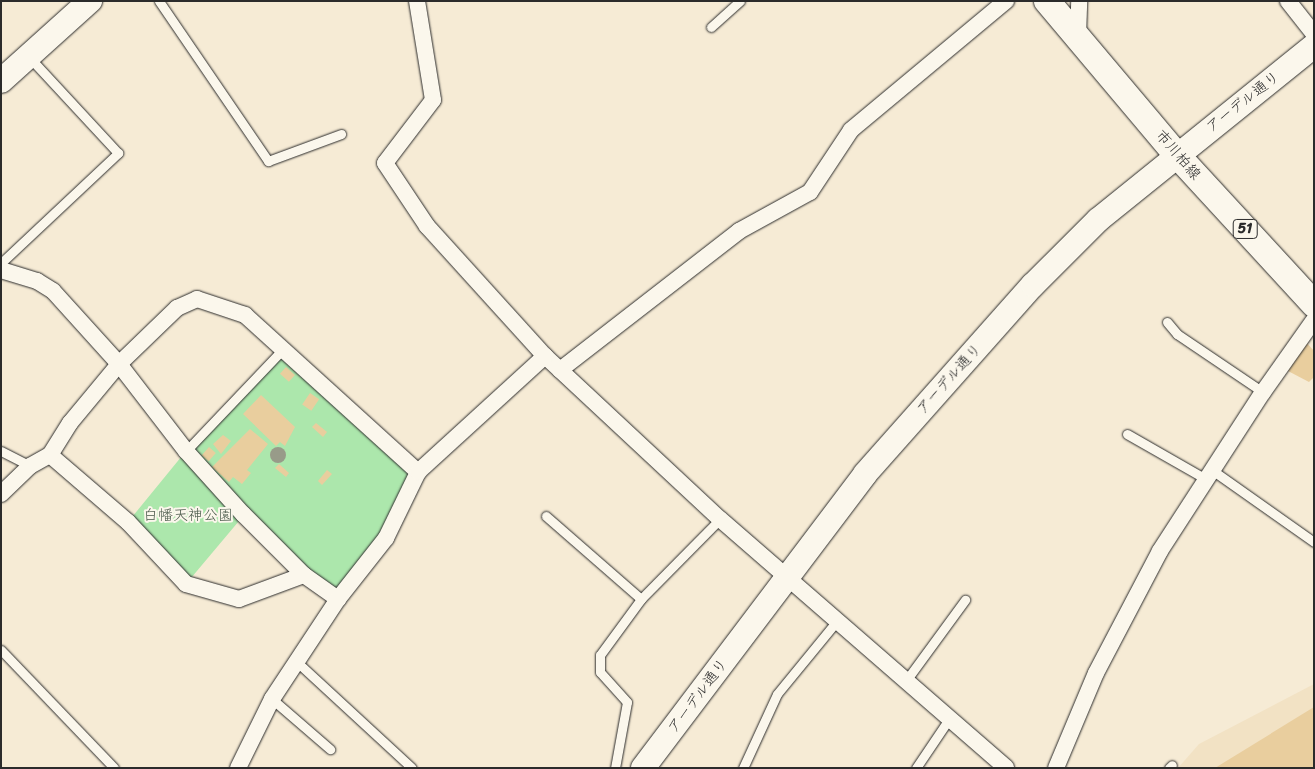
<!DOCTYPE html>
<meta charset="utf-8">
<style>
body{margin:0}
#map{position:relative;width:1315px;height:769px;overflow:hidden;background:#f6ebd5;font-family:Sriracha,"Klee One",sans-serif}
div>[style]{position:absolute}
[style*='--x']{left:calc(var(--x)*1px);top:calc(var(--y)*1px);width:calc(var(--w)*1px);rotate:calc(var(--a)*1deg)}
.built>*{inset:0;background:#f2e2c4}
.green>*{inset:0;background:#ace7ac}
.building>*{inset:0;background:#e9ce9e;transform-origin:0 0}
.roads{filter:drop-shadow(0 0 1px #2b2b2b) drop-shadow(0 0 1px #2b2b2b)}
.lane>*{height:9px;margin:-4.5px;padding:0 4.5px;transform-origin:4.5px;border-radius:4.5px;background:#fbf7ec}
.street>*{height:16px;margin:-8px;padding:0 8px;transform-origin:8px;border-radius:8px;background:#fbf7ec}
.secondary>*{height:24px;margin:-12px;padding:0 12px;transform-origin:12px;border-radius:12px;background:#fbf7ec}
.primary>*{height:26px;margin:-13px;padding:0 13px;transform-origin:13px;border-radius:13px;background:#fbf7ec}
.trees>*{width:16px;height:16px;margin:-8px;border-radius:50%;background:#989b89}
span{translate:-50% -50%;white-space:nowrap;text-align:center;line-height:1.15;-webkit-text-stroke:4px #fbf7ec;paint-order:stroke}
.shield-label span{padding:1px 4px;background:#fbf7ec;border:1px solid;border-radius:4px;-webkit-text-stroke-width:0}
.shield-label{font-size:14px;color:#2b2b2b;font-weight:700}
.street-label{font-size:15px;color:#2b2b2b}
.park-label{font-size:15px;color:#4b5a4b}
.frame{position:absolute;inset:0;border:2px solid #2b2b2b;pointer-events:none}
</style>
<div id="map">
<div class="built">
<i style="clip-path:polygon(1314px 684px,1314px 768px,1178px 768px,1199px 744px)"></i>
</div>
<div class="green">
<i style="clip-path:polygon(284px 348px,418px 472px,338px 599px,244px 515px,186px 584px,128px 522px,186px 451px)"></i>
</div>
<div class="building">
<i style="clip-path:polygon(1306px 342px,1314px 351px,1314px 377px,1309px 382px,1288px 371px)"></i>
<i style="left:286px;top:367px;width:12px;height:9px;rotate:42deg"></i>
<i style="left:310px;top:393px;width:11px;height:14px;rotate:34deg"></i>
<i style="clip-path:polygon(261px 395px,295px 427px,285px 446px,280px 442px,276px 446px,243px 414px)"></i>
<i style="clip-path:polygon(316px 423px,327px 432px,323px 437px,312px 427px)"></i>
<i style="clip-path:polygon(250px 429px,268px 444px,247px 470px,251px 473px,242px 484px,233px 477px,229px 482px,212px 467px)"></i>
<i style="clip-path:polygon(223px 435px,231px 441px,221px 454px,213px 444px)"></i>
<i style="left:209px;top:447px;width:9px;height:11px;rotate:41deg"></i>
<i style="clip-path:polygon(279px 464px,289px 473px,286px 477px,275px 468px)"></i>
<i style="clip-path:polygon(327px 470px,332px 474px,322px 485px,318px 481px)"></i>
<i style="clip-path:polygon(1314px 707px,1314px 768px,1215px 768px)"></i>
</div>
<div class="roads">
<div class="lane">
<i style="--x:159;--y:1;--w:194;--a:55.7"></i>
<i style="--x:268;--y:161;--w:78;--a:-20.3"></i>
<i style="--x:711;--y:27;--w:39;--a:-42"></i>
<i style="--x:1;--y:263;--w:161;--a:-43.2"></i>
<i style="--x:118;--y:153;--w:129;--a:-132.8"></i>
<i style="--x:1167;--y:322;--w:16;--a:50"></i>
<i style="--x:1177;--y:334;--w:104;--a:34"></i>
<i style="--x:1127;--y:434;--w:91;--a:29.7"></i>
<i style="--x:1;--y:451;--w:33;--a:27"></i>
<i style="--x:186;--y:451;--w:142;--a:-46.4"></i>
<i style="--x:1212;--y:470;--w:125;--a:35.2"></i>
<i style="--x:546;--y:516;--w:126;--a:41.1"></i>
<i style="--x:1;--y:650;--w:163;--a:46.2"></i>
<i style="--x:297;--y:662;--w:156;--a:42.7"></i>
<i style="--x:905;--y:682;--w:102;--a:-53.8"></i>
<i style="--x:272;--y:699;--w:77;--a:40.8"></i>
<i style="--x:615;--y:768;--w:67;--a:-79.7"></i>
<i style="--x:627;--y:702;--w:40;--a:-132"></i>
<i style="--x:600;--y:672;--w:17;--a:-90"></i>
<i style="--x:600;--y:655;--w:69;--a:-53.8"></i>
<i style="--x:641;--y:599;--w:112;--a:-45.4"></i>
<i style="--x:743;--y:768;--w:81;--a:-65.3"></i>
<i style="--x:777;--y:694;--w:93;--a:-50.7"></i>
<i style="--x:916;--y:768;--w:59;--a:-56"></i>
<i style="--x:1169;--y:768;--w:4;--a:-45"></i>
</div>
<div class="street">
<i style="--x:417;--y:1;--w:100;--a:80.8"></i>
<i style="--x:433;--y:100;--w:79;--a:127.3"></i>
<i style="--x:385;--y:163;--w:76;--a:56.3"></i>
<i style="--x:427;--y:226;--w:176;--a:47.8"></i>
<i style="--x:545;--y:356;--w:239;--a:43"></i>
<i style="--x:720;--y:519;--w:379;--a:41"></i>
<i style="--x:1288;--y:1;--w:42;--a:51.8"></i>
<i style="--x:1078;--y:36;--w:35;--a:-88"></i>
<i style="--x:1;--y:270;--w:38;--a:17"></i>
<i style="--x:37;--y:281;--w:19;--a:32"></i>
<i style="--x:53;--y:291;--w:98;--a:47.9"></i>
<i style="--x:119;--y:364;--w:110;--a:52.4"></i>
<i style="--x:186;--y:451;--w:85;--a:47.9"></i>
<i style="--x:243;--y:514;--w:86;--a:45"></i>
<i style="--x:304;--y:575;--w:42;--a:35.2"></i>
<i style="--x:560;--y:370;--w:227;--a:-37.8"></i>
<i style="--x:739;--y:231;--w:81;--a:-28.8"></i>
<i style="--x:810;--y:192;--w:74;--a:-56.5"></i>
<i style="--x:851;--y:130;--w:202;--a:-39.8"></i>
<i style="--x:50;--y:455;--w:103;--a:40.7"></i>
<i style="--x:128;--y:522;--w:85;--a:46.9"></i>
<i style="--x:186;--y:584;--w:55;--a:15.8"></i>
<i style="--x:239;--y:599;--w:69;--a:-20.3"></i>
<i style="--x:1;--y:494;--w:40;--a:-44"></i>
<i style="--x:30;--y:466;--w:23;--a:-29"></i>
<i style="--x:50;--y:455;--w:38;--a:-58"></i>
<i style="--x:70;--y:423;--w:77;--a:-50.3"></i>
<i style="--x:119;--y:364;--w:81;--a:-44"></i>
<i style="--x:177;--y:308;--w:22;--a:-24"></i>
<i style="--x:197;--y:299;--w:51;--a:18.4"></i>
<i style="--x:245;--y:315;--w:234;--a:42.2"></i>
<i style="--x:238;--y:768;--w:77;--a:-63.8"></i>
<i style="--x:272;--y:699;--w:120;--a:-56.6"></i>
<i style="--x:338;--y:599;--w:78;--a:-51.8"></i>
<i style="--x:386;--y:538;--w:73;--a:-64.1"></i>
<i style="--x:418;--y:472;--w:172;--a:-42.4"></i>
<i style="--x:1056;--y:768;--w:103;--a:-67.2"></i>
<i style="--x:1096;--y:673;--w:138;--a:-62.3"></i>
<i style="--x:1160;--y:551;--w:189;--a:-57.1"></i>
<i style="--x:1263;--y:392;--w:88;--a:-54.7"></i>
</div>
<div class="secondary">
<i style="--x:1;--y:81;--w:120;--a:-42"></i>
<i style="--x:643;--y:768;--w:368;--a:-52.9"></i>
<i style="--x:865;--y:474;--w:253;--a:-48.4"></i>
<i style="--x:1033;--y:285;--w:92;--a:-45"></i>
<i style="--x:1098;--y:220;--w:277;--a:-38.9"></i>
</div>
<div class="primary">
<i style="--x:1047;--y:1;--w:200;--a:49.9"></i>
<i style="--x:1176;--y:154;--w:204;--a:47.4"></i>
</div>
</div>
<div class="trees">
<i style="left:278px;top:455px"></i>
</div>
<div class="shield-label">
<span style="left:1245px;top:229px">51</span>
</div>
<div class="street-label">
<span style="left:1243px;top:102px;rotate:-38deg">アーデル通り</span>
<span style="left:1178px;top:155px;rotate:49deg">市川柏線</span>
<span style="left:949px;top:379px;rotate:-48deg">アーデル通り</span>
<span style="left:698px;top:696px;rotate:-53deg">アーデル通り</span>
</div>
<div class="park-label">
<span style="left:188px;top:516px">白幡天神公園</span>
</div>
<div class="frame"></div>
</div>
